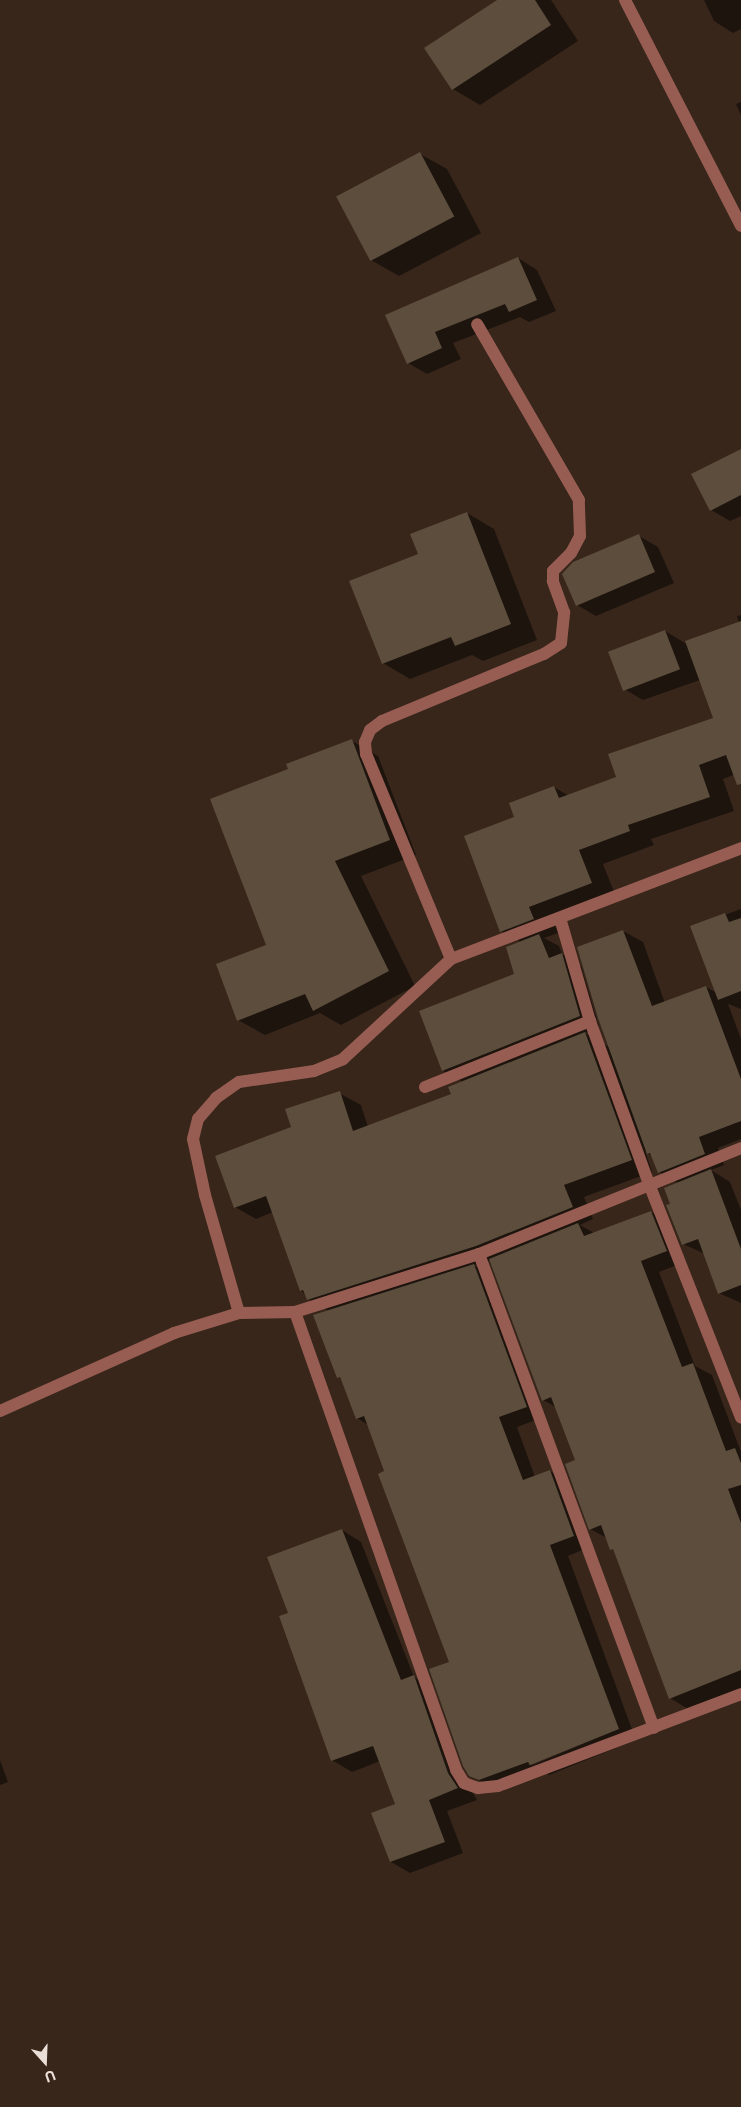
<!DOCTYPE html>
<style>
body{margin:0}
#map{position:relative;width:741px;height:2107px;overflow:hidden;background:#38261b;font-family:Inter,sans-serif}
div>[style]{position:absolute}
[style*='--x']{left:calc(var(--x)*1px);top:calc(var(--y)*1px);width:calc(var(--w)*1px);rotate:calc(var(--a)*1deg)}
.shadow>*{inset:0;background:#0007}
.building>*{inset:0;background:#5c4d3c;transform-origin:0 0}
.minor>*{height:12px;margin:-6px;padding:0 6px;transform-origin:6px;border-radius:6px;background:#985d52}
span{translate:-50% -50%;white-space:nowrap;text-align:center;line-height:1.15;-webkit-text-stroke:4px #38261b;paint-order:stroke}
.north{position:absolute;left:20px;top:2037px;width:50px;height:50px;-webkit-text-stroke:4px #38261b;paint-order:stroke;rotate:160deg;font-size:14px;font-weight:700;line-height:20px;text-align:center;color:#eaded7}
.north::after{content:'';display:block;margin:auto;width:18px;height:22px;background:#eaded7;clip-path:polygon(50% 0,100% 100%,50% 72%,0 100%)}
</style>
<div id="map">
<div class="shadow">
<i style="clip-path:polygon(499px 0,551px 0,578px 41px,480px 105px,453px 89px)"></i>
<i style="clip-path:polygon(704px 0,741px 0,741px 29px,733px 33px,714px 21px)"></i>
<i style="clip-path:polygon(741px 102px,741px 115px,736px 104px)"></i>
<i style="clip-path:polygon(420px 154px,447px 169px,481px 233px,399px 276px,371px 260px)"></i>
<i style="clip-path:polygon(518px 258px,537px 270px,556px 311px,529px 322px,520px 317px,453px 343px,461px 359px,427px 374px,408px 363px,387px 316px)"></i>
<i style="clip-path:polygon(741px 450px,741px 516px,730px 521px,711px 510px)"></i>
<i style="clip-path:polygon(467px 513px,494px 529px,537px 640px,483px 661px,472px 655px,410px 679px,383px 663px)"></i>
<i style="clip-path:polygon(639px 536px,658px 547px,674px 583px,596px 616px,577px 605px)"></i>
<i style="clip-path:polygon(evenodd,741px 615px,741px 772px,723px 779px,734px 811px,651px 839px,654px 845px,603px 864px,616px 897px,553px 921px,558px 933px,544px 938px,559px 946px,562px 954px,581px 966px,599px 1027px,585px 1033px,609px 1047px,623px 931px,643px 942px,665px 1003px,706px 987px,717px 993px,692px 927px,741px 909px,741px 1009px,728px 1004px,741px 1039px,741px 1139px,718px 1148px,724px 1165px,711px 1170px,730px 1182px,741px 1210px,741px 1303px,719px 1293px,705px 1254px,683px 1244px,671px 1204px,678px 1183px,659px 1172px,652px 1156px,645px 1151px,652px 1172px,584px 1197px,593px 1219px,580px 1225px,594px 1233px,651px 1212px,669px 1223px,685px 1262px,659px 1272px,695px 1366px,712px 1375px,741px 1452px,741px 1688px,688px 1709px,670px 1698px,615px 1551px,607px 1538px,590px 1529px,576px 1461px,556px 1407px,543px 1400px,491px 1260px,474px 1265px,492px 1276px,544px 1417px,517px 1427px,535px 1477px,550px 1471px,568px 1482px,592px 1546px,568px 1556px,636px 1740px,549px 1775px,545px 1772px,489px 1786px,470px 1775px,451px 1662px,368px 1425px,357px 1418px,314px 1316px,329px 1311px,308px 1299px,301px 1290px,273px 1212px,256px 1219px,235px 1207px,293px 1128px,339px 1093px,361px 1105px,368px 1127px,452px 1095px,463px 1082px,443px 1071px,515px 975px,521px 942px,501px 931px,516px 817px,554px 787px,569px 796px,617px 778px,715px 719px,700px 680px,643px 700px,624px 689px,665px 631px,685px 643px,739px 623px,737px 616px,741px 615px,624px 1726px,533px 1765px,527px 1765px,624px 1726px)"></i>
<i style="clip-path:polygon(352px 741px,378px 756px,416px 855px,361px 876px,415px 986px,341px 1025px,320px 1013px,265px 1035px,238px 1020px,267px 946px,290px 770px)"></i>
<i style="clip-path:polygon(342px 1530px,361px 1542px,414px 1677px,433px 1688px,468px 1785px,477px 1800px,447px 1811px,463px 1853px,410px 1873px,391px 1862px,397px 1804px,380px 1761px,352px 1772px,332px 1760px,290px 1614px)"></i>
<i style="clip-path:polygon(0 1760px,8px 1782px,0 1785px)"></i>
</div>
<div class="building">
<i style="clip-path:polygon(497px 0,535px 0,551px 25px,452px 90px,424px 48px)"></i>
<i style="left:420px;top:152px;width:73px;height:95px;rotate:62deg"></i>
<i style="clip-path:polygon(518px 257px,537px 300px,509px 312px,505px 304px,435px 332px,442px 348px,407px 364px,385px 315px)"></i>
<i style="clip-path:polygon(741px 449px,741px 495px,710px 511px,691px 474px)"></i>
<i style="clip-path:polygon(467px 512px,511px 624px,455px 646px,451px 637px,382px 664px,349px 581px,418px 554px,410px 534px)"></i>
<i style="clip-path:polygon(639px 534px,655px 572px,576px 606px,562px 574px,573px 562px)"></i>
<i style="clip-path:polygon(741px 621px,741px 784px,737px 785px,726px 755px,699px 765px,710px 797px,628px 825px,630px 831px,579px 850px,592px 883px,529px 907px,534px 919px,500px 932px,464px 836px,514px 817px,509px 803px,554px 786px,559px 798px,616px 777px,608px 754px,713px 718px,685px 641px)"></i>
<i style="left:665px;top:630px;width:42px;height:61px;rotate:69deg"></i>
<i style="clip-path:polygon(352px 739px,390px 840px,335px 861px,389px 971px,313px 1011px,305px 994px,237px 1021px,216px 964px,266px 945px,210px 799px,288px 769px,286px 764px)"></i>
<i style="clip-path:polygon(725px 913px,729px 922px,741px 918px,741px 991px,718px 1000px,690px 926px)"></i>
<i style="clip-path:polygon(623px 930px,652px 1006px,706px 986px,741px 1079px,741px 1121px,699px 1137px,705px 1154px,658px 1173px,650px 1153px,647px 1154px,598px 1018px,577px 947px)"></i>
<i style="clip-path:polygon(539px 934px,549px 958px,562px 953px,580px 1016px,442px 1071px,419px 1011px,514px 974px,506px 947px)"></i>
<i style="clip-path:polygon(585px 1032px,632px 1160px,564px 1185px,573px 1207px,476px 1246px,307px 1300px,303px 1290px,300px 1291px,266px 1196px,234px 1208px,215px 1156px,291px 1127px,285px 1109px,340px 1091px,353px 1131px,451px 1094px,448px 1087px)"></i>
<i style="clip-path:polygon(711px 1169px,741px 1249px,741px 1285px,718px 1294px,698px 1239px,682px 1245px,666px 1205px,670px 1204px,664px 1188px)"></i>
<i style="clip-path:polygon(651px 1211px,667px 1251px,641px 1261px,682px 1367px,693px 1363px,726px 1451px,735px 1448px,741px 1463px,741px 1485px,728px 1489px,741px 1523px,741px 1670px,669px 1699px,613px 1549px,610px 1550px,601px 1525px,589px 1530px,565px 1464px,575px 1460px,551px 1397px,542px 1401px,489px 1259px,578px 1223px,584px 1236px)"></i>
<i style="clip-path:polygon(474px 1264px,527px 1407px,499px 1417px,523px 1480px,550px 1470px,574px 1536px,550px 1545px,619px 1729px,530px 1765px,528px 1762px,479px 1780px,469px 1776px,463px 1766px,429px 1669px,449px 1662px,378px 1474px,384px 1471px,364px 1416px,356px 1419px,340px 1377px,337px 1378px,313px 1315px)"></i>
<i style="clip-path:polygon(342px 1529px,401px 1680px,414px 1675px,448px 1773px,458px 1788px,429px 1800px,445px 1842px,390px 1862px,371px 1813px,395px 1804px,373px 1746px,331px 1761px,279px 1616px,288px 1613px,267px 1557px)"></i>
</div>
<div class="minor">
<i style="--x:625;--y:0;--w:254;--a:62.8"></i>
<i style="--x:560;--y:918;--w:107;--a:73.8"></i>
<i style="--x:590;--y:1021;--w:173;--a:70.1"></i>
<i style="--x:649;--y:1184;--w:251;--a:68.5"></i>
<i style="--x:451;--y:959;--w:222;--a:-112.5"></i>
<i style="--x:366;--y:754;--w:12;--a:-95"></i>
<i style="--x:365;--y:742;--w:13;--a:-67"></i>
<i style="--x:370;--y:730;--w:15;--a:-37"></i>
<i style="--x:382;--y:721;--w:175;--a:-22.5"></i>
<i style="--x:544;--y:654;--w:20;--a:-33"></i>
<i style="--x:561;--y:643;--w:31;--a:-84"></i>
<i style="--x:564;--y:612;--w:33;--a:-110"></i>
<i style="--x:553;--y:581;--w:10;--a:-90"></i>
<i style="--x:553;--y:571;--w:25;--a:-45"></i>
<i style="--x:571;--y:553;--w:19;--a:-62"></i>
<i style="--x:580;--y:536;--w:36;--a:-92"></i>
<i style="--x:579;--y:500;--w:203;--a:-120.1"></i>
<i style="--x:425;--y:1087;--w:178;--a:-21.8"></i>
<i style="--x:479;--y:1254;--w:505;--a:69.74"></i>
<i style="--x:295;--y:1312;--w:485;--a:70.6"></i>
<i style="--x:456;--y:1770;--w:15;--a:58"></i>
<i style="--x:464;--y:1783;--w:15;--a:20"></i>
<i style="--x:478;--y:1788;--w:20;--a:-6"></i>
<i style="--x:498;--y:1786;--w:260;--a:-20.7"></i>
<i style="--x:239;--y:1313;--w:123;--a:-106.1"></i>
<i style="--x:205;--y:1195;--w:57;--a:-102.1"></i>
<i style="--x:193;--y:1139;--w:21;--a:-76"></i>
<i style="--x:198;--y:1119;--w:28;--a:-49"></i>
<i style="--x:216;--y:1098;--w:28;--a:-35"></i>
<i style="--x:239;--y:1082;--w:76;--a:-8.3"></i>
<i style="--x:314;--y:1071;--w:31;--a:-22"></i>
<i style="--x:343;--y:1059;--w:147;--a:-42.8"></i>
<i style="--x:451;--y:959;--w:311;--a:-20.9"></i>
<i style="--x:0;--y:1411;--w:191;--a:-24.1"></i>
<i style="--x:174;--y:1333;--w:68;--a:-17.1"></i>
<i style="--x:239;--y:1313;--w:56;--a:-1"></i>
<i style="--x:295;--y:1312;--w:193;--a:-17.5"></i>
<i style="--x:479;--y:1254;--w:283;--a:-22"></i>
</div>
<div class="north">U</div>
</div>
